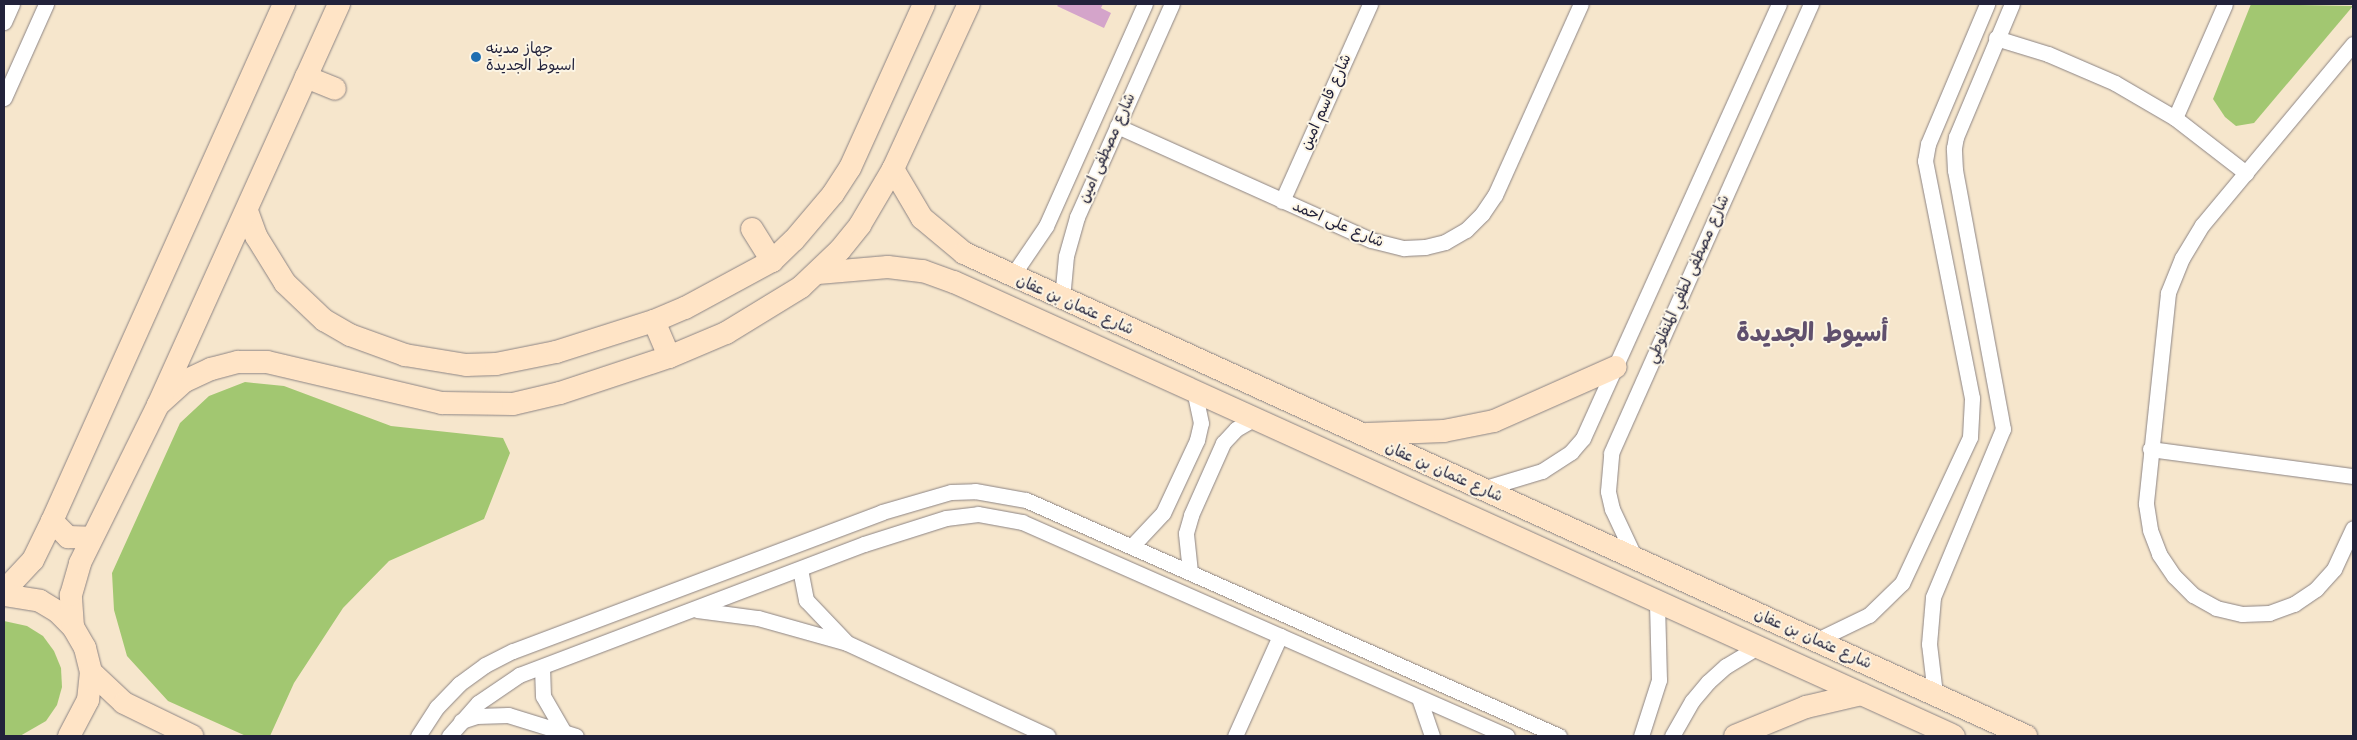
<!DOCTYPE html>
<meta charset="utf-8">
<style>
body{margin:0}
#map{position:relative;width:2357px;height:740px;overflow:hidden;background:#f6e6cc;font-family:"Shantell Sans","Playpen Sans Arabic",sans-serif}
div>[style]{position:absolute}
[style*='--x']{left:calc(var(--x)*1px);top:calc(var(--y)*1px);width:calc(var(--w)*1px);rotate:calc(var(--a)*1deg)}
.green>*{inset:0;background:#a2c771}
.building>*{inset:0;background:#d4a4ca}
.roads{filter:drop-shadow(0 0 1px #8c8484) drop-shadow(0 0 1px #8c8484)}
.street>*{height:15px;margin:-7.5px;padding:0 7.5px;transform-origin:7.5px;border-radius:7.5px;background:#fff}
.secondary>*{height:22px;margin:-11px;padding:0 11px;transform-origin:11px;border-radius:11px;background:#ffe4c6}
.dots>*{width:14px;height:14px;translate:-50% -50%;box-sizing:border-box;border:2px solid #fcf5e5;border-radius:50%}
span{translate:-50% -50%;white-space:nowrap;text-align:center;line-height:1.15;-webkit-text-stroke:4px #fcf5e5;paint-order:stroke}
.poi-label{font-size:15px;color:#22223b}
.left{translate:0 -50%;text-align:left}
.street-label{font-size:15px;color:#22223b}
.town-label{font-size:25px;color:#60506d;font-weight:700}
.frame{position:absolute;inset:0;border:5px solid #22223b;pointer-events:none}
</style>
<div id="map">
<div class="green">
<i style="clip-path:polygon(2251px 4px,2353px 6px,2254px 123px,2236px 126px,2225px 117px,2213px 99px)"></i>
<i style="clip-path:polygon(245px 382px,284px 386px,391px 426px,503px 438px,510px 453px,484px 519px,389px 561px,343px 608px,294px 683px,270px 736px,246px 736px,168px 701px,127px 656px,114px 610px,112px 573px,180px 423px,209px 396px)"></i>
<i style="clip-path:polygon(4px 621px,27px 626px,43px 636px,54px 651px,61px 668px,62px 687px,57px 705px,46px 721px,20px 736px,4px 736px)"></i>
</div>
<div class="building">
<i style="clip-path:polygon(1059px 4px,1103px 4px,1101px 8px,1111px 13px,1104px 28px,1057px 6px)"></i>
</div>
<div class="roads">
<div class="street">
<i style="--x:4;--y:22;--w:20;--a:-66"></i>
<i style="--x:1996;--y:38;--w:54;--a:17.1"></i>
<i style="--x:2048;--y:54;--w:73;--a:23.4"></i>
<i style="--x:2115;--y:83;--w:69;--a:30.3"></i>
<i style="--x:2175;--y:118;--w:90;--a:37.8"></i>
<i style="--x:2353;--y:44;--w:236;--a:129.8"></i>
<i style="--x:2202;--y:225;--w:39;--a:121"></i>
<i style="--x:2182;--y:258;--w:38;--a:112"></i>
<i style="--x:2168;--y:293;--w:212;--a:96"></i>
<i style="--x:2146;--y:504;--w:26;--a:81"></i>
<i style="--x:2150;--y:530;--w:26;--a:69"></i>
<i style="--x:2159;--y:554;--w:27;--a:56"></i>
<i style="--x:2174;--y:576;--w:27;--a:45"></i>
<i style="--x:2193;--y:595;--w:26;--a:29"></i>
<i style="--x:2216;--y:608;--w:27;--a:13"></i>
<i style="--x:2242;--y:614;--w:27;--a:-2"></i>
<i style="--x:2269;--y:613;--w:27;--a:-20"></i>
<i style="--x:2294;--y:604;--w:27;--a:-34"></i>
<i style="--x:2316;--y:589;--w:27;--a:-48"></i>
<i style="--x:2334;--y:569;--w:45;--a:-65.1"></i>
<i style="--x:4;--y:98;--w:103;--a:-65.9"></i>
<i style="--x:2175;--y:118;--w:124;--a:-66.3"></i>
<i style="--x:1117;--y:126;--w:278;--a:24.2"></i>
<i style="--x:1371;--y:240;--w:34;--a:14"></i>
<i style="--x:1404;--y:248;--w:21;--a:-3"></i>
<i style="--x:1425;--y:247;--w:21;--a:-14"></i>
<i style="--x:1445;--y:242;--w:24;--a:-30"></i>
<i style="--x:1466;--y:230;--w:23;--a:-45"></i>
<i style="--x:1482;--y:214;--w:23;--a:-56"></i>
<i style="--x:1495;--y:195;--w:209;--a:-65.8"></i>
<i style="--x:1282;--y:201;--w:216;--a:-65.9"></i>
<i style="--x:1012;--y:276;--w:60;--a:-55.8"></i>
<i style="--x:1046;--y:226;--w:243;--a:-66"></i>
<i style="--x:1062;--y:299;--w:43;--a:-84.7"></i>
<i style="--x:1066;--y:256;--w:41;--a:-74.2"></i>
<i style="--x:1077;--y:217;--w:233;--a:-66"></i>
<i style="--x:2150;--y:449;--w:205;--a:7.6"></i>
<i style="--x:1482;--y:489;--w:63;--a:-16.7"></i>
<i style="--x:1542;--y:471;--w:35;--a:-33"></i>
<i style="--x:1571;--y:452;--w:18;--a:-49"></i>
<i style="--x:1583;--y:438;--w:476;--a:-65.7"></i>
<i style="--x:1132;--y:546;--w:45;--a:-46.8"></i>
<i style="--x:1163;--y:513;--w:81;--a:-65"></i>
<i style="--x:1197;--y:440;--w:17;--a:-77"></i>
<i style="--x:1201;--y:423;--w:34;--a:-102"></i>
<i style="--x:1635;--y:558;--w:54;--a:-115.1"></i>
<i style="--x:1612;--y:509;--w:18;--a:-103"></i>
<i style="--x:1608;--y:491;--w:38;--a:-85"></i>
<i style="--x:1611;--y:453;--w:492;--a:-66"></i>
<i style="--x:800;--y:569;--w:32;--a:79"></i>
<i style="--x:806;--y:600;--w:58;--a:46.4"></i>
<i style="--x:1190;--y:572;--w:39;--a:-96"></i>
<i style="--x:1186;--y:533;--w:19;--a:-74"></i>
<i style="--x:1191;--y:515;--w:79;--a:-66"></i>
<i style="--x:1223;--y:443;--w:19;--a:-47"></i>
<i style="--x:1236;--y:429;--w:22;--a:-30"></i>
<i style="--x:697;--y:610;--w:62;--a:7.5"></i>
<i style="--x:758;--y:618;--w:92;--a:15.7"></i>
<i style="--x:847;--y:643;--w:221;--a:24.8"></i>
<i style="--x:1817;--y:640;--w:58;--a:-25.7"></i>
<i style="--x:1869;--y:615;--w:46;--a:-44.1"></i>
<i style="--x:1902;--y:583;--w:161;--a:-65"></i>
<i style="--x:1970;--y:437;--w:39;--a:-87"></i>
<i style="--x:1972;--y:398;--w:242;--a:-101.2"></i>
<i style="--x:1925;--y:161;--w:17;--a:-80"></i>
<i style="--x:1928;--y:144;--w:152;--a:-67.1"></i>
<i style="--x:542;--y:667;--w:29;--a:88"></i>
<i style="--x:543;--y:696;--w:39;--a:60"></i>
<i style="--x:1935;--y:694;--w:50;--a:-96.8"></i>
<i style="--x:1929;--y:644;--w:47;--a:-85.1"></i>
<i style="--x:1933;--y:597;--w:182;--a:-67.4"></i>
<i style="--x:2003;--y:429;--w:263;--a:-100.5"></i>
<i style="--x:1955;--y:170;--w:22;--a:-93"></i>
<i style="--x:1954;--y:148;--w:11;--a:-80"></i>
<i style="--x:1956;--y:137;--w:144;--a:-67.2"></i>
<i style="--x:1419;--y:698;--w:40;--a:71.1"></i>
<i style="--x:461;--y:721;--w:16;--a:-18"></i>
<i style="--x:476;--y:716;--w:32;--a:-2"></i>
<i style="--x:508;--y:715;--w:71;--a:17.2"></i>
<i style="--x:418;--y:736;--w:35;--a:-57"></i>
<i style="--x:437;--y:707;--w:32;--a:-46"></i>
<i style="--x:459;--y:684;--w:32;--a:-36"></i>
<i style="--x:485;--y:665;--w:31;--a:-27"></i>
<i style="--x:513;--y:651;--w:394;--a:-20.6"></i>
<i style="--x:882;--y:512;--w:72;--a:-16.2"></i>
<i style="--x:951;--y:492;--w:24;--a:-2"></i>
<i style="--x:975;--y:491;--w:52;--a:10"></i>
<i style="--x:1026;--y:500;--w:583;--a:23.88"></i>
<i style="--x:449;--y:736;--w:44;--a:-48.7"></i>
<i style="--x:478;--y:703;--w:50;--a:-34.3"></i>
<i style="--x:519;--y:675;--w:369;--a:-20.8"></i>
<i style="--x:864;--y:544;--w:86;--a:-17.6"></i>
<i style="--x:946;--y:518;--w:32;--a:-7"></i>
<i style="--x:978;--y:514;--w:45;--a:10.3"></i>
<i style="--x:1022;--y:522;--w:530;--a:23.81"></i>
<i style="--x:1235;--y:736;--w:110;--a:-65.8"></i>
<i style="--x:1641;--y:736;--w:59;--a:-72.2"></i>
<i style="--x:1659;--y:680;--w:79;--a:-91.5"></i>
<i style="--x:1672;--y:736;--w:40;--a:-60.3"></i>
<i style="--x:1692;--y:701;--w:25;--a:-50"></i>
<i style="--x:1708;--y:682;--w:24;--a:-42"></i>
<i style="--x:1726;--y:666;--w:37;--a:-31"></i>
</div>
<div class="secondary">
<i style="--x:306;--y:77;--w:31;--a:22"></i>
<i style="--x:893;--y:169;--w:57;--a:59.4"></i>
<i style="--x:922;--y:218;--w:55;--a:39.8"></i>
<i style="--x:964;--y:253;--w:1167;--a:24.46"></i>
<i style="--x:247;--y:211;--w:27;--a:70"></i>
<i style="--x:256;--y:236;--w:55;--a:58.3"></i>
<i style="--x:285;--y:283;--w:54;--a:43.5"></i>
<i style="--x:324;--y:320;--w:30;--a:30"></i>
<i style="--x:350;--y:335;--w:59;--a:20"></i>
<i style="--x:405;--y:355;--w:62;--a:9.3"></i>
<i style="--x:466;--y:365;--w:30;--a:-2"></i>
<i style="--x:496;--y:364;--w:61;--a:-11.3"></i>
<i style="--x:556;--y:352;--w:103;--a:-17.6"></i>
<i style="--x:654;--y:321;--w:34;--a:-23"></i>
<i style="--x:685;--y:308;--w:99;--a:-28.4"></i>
<i style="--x:772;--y:261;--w:30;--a:-44"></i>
<i style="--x:794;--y:240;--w:60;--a:-49.7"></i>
<i style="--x:833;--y:194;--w:31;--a:-57"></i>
<i style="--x:850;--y:168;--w:180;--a:-65.7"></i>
<i style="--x:752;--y:229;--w:38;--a:58"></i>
<i style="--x:818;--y:273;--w:70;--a:-4.9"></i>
<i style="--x:888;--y:267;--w:35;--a:7"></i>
<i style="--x:923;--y:271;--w:33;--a:20"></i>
<i style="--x:954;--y:282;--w:1098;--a:24.42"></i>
<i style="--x:654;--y:321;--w:39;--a:67"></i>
<i style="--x:158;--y:405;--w:36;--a:-42"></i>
<i style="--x:185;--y:381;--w:29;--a:-25"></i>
<i style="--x:211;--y:369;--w:28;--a:-15"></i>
<i style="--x:238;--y:362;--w:29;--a:0"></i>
<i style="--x:267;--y:362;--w:180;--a:13.2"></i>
<i style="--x:442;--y:403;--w:71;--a:0.8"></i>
<i style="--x:513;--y:404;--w:48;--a:-13.2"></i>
<i style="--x:560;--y:393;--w:115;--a:-18.3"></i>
<i style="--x:669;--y:357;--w:62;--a:-22.8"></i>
<i style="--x:726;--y:333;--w:88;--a:-31.5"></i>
<i style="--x:801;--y:287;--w:54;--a:-43.5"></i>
<i style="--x:840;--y:250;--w:32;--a:-51"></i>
<i style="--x:860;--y:225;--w:65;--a:-59.5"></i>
<i style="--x:893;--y:169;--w:182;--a:-65.3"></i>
<i style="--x:1367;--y:434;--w:77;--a:-2.2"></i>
<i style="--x:1444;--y:431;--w:51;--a:-11.3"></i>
<i style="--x:1494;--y:421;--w:133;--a:-23.9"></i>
<i style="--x:52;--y:521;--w:23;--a:45"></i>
<i style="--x:68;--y:537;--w:23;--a:2"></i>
<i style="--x:4;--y:591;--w:42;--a:-46.9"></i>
<i style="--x:33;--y:560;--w:43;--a:-64"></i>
<i style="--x:52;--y:521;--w:567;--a:-65.83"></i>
<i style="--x:4;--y:595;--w:36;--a:9"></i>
<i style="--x:40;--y:601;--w:21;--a:31"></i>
<i style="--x:58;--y:612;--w:21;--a:45"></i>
<i style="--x:73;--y:627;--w:24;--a:60"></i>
<i style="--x:85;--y:648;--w:25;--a:76"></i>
<i style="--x:91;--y:672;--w:28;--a:96"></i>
<i style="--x:88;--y:700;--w:41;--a:117.8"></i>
<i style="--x:73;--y:627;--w:32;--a:-94"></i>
<i style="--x:71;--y:595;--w:33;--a:-74"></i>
<i style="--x:80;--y:563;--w:176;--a:-63.7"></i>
<i style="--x:158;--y:405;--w:440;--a:-65.7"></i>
<i style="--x:91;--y:672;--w:45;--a:43.2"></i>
<i style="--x:124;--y:703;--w:76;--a:25.9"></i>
<i style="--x:1735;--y:736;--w:77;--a:-22.2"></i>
<i style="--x:1806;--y:707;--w:57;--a:-13.1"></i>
</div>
</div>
<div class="dots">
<i style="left:476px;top:57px;background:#1f6fb2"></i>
</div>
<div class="poi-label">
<span class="left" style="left:486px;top:57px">جهاز مدينه<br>اسيوط الجديدة</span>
</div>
<div class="street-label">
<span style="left:1326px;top:102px;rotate:-66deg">شارع قاسم امين</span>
<span style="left:1107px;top:148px;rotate:-66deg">شارع مصطفى امين</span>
<span style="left:1338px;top:224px;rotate:23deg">شارع على احمد</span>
<span style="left:1688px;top:279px;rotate:-66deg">شارع مصطفى لطفي المنفلوطي</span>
<span style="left:1075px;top:305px;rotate:24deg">شارع عثمان بن عفان</span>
<span style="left:1444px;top:472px;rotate:24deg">شارع عثمان بن عفان</span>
<span style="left:1813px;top:639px;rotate:24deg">شارع عثمان بن عفان</span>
</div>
<div class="town-label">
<span style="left:1812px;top:332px">أسيوط الجديدة</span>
</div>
<div class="frame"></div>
</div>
